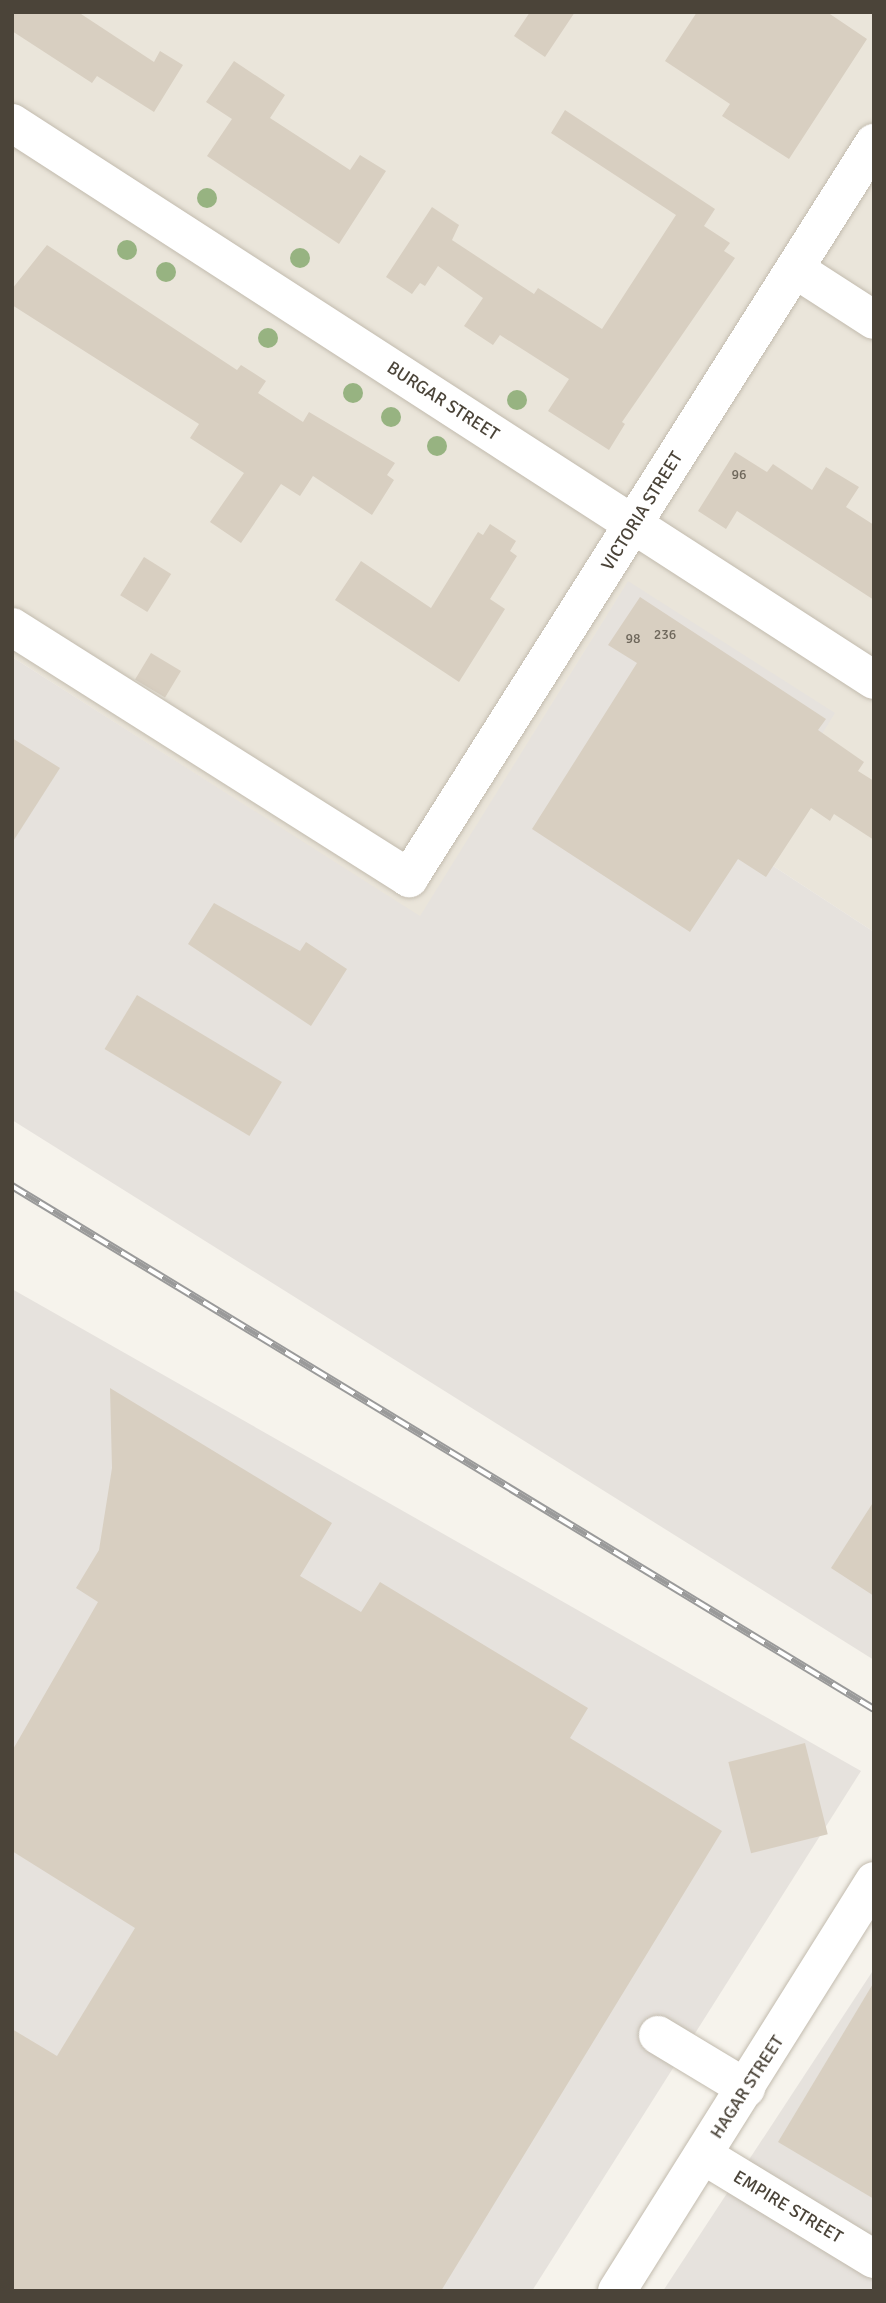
<!DOCTYPE html>
<style>
body{margin:0}
#map{position:relative;width:886px;height:2303px;overflow:hidden;background:#f6f3ec;font-family:Signika,sans-serif}
div>[style]{position:absolute}
[style*='--x']{left:calc(var(--x)*1px);top:calc(var(--y)*1px);width:calc(var(--w)*1px);rotate:calc(var(--a)*1deg)}
.residential>*{inset:0;background:#eae5da}
.industrial>*{inset:0;background:#e6e2dd}
.building>*{inset:0;background:#d8cfc1;transform-origin:0 0}
.roads{filter:drop-shadow(0 0 2px #c2bbae) drop-shadow(0 0 2px #c2bbae)}
.minor>*{height:38px;margin:-19px;padding:0 19px;transform-origin:19px;border-radius:19px;background:#fff}
.rail>*{height:8px;margin-top:-4px;transform-origin:0;background:repeating-linear-gradient(90deg,#fff 0 16px,#9a9a9a 0 32px);box-sizing:border-box;border-block:2px solid #9a9a9a}
.trees>*{width:20px;height:20px;margin:-10px;border-radius:50%;background:#97b381}
span{translate:-50% -50%;white-space:nowrap;text-align:center;line-height:1.15;-webkit-text-stroke:5px #fff;paint-order:stroke}
.number-label{font-size:14px;color:#6e675b}
.number-label span{-webkit-text-stroke-width:0}
.street-label{font-size:18px;color:#4b4439}
.frame{position:absolute;inset:0;border:14px solid #4b4439;pointer-events:none}
</style>
<div id="map">
<div class="residential">
<i style="clip-path:polygon(12px 12px,874px 12px,874px 932px,750px 851px,628px 582px,420px 917px,12px 657px)"></i>
</div>
<div class="industrial">
<i style="clip-path:polygon(628px 581px,835px 713px,750px 851px,874px 932px,874px 1660px,12px 1120px,12px 657px,420px 916px)"></i>
<i style="clip-path:polygon(12px 1289px,861px 1771px,532px 2291px,12px 2291px)"></i>
<i style="clip-path:polygon(874px 1969px,874px 2291px,663px 2291px)"></i>
</div>
<div class="building">
<i style="clip-path:polygon(12px 12px,78px 12px,154px 62px,160px 51px,183px 65px,154px 112px,97px 76px,92px 83px,12px 31px)"></i>
<i style="clip-path:polygon(530px 12px,575px 12px,545px 57px,514px 36px)"></i>
<i style="clip-path:polygon(697px 12px,827px 12px,867px 39px,789px 159px,722px 116px,730px 104px,665px 61px)"></i>
<i style="clip-path:polygon(234px 61px,285px 95px,270px 118px,350px 170px,360px 155px,386px 171px,339px 244px,207px 156px,232px 119px,206px 102px)"></i>
<i style="clip-path:polygon(565px 110px,715px 209px,704px 226px,730px 243px,724px 251px,735px 258px,622px 422px,625px 424px,609px 450px,548px 411px,569px 379px,500px 335px,493px 345px,464px 326px,483px 298px,438px 266px,425px 286px,420px 283px,412px 294px,386px 277px,432px 207px,459px 225px,452px 240px,534px 294px,538px 288px,602px 329px,676px 215px,551px 133px)"></i>
<i style="clip-path:polygon(47px 245px,237px 370px,241px 365px,266px 381px,258px 393px,303px 422px,309px 412px,395px 463px,387px 475px,394px 480px,372px 515px,313px 476px,300px 496px,281px 484px,241px 543px,210px 522px,244px 473px,190px 438px,199px 424px,12px 305px,12px 289px)"></i>
<i style="clip-path:polygon(735px 452px,767px 472px,773px 464px,812px 490px,826px 467px,859px 487px,846px 507px,874px 525px,874px 600px,737px 511px,726px 529px,698px 511px)"></i>
<i style="clip-path:polygon(490px 524px,516px 541px,510px 551px,517px 556px,490px 599px,505px 609px,459px 682px,335px 600px,361px 561px,431px 608px,478px 532px,483px 535px)"></i>
<i style="left:144px;top:557px;width:32px;height:45px;rotate:32deg"></i>
<i style="clip-path:polygon(640px 597px,826px 719px,818px 730px,864px 762px,858px 771px,874px 781px,874px 840px,834px 814px,830px 821px,811px 808px,766px 877px,738px 859px,690px 932px,532px 829px,637px 663px,608px 645px)"></i>
<i style="left:151px;top:653px;width:35px;height:31px;rotate:31deg"></i>
<i style="clip-path:polygon(12px 738px,60px 768px,12px 843px)"></i>
<i style="clip-path:polygon(214px 903px,300px 951px,306px 942px,347px 969px,311px 1026px,188px 944px)"></i>
<i style="left:137px;top:995px;width:169px;height:63px;rotate:31deg"></i>
<i style="clip-path:polygon(110px 1388px,332px 1523px,300px 1576px,361px 1612px,380px 1582px,588px 1708px,570px 1738px,722px 1831px,441px 2291px,12px 2291px,12px 2029px,57px 2056px,135px 1928px,12px 1851px,12px 1751px,98px 1602px,76px 1588px,99px 1550px,112px 1468px)"></i>
<i style="clip-path:polygon(874px 1501px,874px 1596px,831px 1568px)"></i>
<i style="left:805px;top:1743px;width:94px;height:79px;rotate:76deg"></i>
<i style="clip-path:polygon(874px 1982px,874px 2199px,778px 2142px)"></i>
</div>
<div class="roads">
<div class="minor">
<i style="--x:12;--y:123;--w:1026;--a:32.87"></i>
<i style="--x:795;--y:269;--w:94;--a:32.8"></i>
<i style="--x:12;--y:627;--w:470;--a:32.3"></i>
<i style="--x:409;--y:878;--w:870;--a:-57.68"></i>
<i style="--x:658;--y:2035;--w:103;--a:31.1"></i>
<i style="--x:703;--y:2155;--w:200;--a:31.3"></i>
<i style="--x:617;--y:2291;--w:484;--a:-57.9"></i>
</div>
</div>
<div class="rail">
<i style="--x:12;--y:1186;--w:1008;--a:31.25"></i>
</div>
<div class="trees">
<i style="left:207px;top:198px"></i>
<i style="left:127px;top:250px"></i>
<i style="left:300px;top:258px"></i>
<i style="left:166px;top:272px"></i>
<i style="left:268px;top:338px"></i>
<i style="left:353px;top:393px"></i>
<i style="left:517px;top:400px"></i>
<i style="left:391px;top:417px"></i>
<i style="left:437px;top:446px"></i>
</div>
<div class="number-label">
<span style="left:739px;top:475px">96</span>
<span style="left:665px;top:635px">236</span>
<span style="left:633px;top:639px">98</span>
</div>
<div class="street-label">
<span style="left:443px;top:401px;rotate:33deg">BURGAR STREET</span>
<span style="left:642px;top:511px;rotate:-58deg">VICTORIA STREET</span>
<span style="left:747px;top:2087px;rotate:-57deg">HAGAR STREET</span>
<span style="left:788px;top:2207px;rotate:31deg">EMPIRE STREET</span>
</div>
<div class="frame"></div>
</div>
